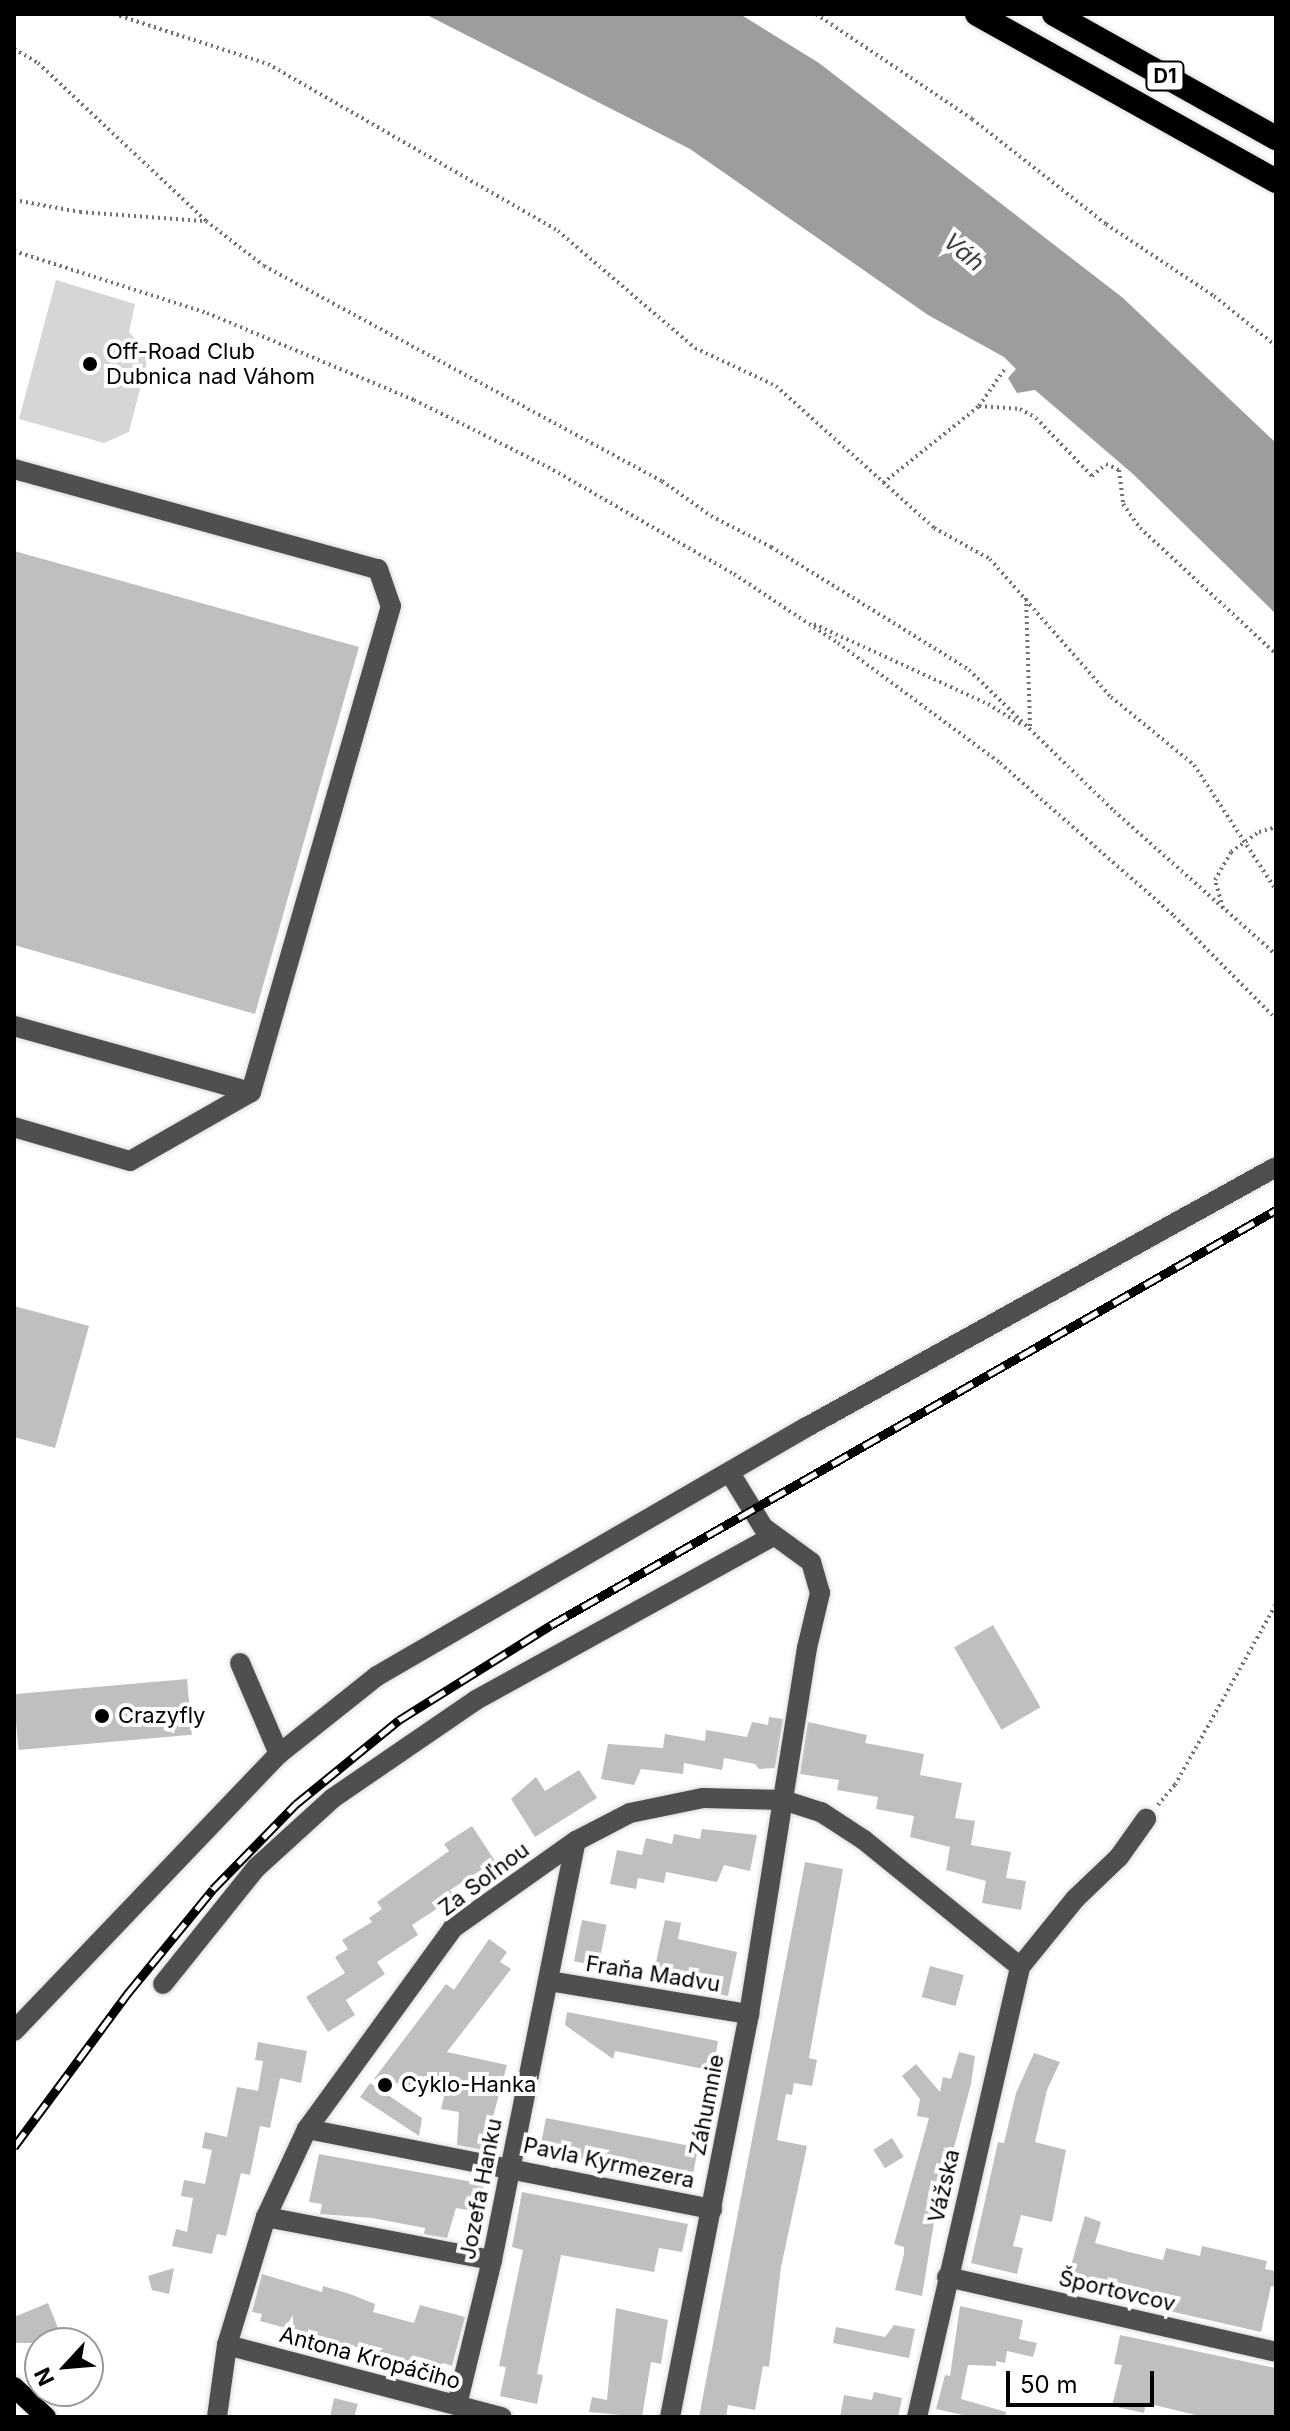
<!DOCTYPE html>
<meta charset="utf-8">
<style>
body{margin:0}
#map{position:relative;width:1290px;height:2431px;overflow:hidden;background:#fff;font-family:Inter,sans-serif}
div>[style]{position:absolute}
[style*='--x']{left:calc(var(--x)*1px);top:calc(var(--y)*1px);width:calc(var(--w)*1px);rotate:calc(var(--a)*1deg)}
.green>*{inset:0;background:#d6d6d6}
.water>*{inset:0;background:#9d9d9d}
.building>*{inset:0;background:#bfbfbf;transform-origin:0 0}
.path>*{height:4px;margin-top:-2px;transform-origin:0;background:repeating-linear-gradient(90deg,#717171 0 2px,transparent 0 6px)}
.roads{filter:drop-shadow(0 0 2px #dbdbdb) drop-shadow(0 0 2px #dbdbdb)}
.minor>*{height:20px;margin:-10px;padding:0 10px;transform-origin:10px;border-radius:10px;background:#4f4f4f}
.major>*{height:20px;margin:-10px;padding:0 10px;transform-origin:10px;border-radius:10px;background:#000}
.highway>*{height:24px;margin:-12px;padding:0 12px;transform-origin:12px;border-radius:12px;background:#000}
.rail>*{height:9px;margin-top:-4.5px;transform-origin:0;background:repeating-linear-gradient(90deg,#fff 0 18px,#000 0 36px);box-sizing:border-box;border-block:2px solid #000}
.dots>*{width:22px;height:22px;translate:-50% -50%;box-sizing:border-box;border:4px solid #fff;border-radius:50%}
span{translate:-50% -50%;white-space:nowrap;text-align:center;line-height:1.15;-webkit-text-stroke:8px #fff;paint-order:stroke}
.shield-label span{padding:2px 6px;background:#fff;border:2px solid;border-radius:6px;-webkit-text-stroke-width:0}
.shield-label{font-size:20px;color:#000;font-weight:700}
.poi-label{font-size:22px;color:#000}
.left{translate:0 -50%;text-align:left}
.street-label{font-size:22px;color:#000}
.water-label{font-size:24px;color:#3e3e3e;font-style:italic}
.frame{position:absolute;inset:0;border:16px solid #000;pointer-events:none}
.north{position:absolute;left:24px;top:2327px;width:80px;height:80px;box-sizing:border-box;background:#fff;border:2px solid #999;border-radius:50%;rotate:244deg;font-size:22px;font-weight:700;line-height:32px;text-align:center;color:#000}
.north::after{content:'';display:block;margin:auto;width:28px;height:36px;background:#000;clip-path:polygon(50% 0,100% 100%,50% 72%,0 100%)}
.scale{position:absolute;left:1006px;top:2371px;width:148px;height:36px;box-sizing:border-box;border:4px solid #000;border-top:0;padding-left:10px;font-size:24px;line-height:28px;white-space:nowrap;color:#000;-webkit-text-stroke:6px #fff;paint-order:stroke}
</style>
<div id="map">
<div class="green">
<i style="clip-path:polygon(56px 280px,135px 304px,129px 332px,149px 354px,129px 432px,104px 443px,19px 419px)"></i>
</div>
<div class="water">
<i style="clip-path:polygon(425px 14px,740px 14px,819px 63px,1123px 298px,1276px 443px,1276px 614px,1133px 474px,1035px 390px,1017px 393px,1008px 378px,1016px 369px,1004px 357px,928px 315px,690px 149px)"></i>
</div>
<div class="building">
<i style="clip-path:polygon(14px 551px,359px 647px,255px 1014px,14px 945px)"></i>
<i style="clip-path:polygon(14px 1306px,89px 1326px,55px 1448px,14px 1437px)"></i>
<i style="left:993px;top:1625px;width:95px;height:45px;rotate:60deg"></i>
<i style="left:187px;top:1679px;width:56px;height:174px;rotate:85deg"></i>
<i style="clip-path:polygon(769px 1717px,783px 1719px,775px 1768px,759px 1769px,755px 1764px,724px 1758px,722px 1770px,684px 1763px,683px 1774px,641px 1769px,634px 1785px,601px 1779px,608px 1744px,663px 1748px,665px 1734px,705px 1741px,706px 1730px,747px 1737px,752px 1722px,768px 1725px)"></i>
<i style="clip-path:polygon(808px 1722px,867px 1735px,865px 1743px,924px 1754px,920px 1775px,962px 1783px,955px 1818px,975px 1821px,971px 1845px,1011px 1852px,1006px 1878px,1026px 1881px,1021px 1910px,982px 1903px,986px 1881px,946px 1870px,950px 1847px,910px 1837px,914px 1816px,876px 1809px,878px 1797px,837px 1790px,839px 1780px,800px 1774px)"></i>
<i style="clip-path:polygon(579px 1770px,597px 1798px,535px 1837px,511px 1799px,536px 1777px,545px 1791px)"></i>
<i style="clip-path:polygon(472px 1826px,495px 1861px,450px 1890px,455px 1897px,412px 1925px,418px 1935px,377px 1962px,385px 1974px,346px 2000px,355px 2015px,328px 2032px,306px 1997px,345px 1973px,335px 1957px,348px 1949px,342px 1940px,372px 1922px,369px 1918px,382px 1909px,377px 1902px,449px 1851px,444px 1844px)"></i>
<i style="clip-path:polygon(702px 1829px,757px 1835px,750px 1871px,724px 1865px,717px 1882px,666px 1872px,664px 1883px,638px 1878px,636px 1889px,610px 1884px,617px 1850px,642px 1855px,646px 1838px,672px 1844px,674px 1834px,700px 1839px)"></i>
<i style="clip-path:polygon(805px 1862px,843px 1869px,809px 2058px,817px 2060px,812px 2086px,794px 2083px,792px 2095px,786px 2094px,777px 2140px,807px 2146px,781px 2267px,769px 2367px,763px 2366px,755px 2410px,728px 2405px,726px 2417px,699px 2417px)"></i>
<i style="left:582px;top:1920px;width:25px;height:42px;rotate:11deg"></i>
<i style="clip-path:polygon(665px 1920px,681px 1923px,678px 1939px,737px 1952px,728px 1996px,652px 1981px)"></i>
<i style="clip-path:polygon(489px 1939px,507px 1952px,500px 1962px,511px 1969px,447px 2052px,507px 2065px,484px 2150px,457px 2145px,459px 2112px,441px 2109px,445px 2092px,374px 2079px,446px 1984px,454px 1990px)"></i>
<i style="left:930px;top:1966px;width:35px;height:32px;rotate:15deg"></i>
<i style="clip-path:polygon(567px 2012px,718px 2041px,713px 2071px,615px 2051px,613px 2059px,565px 2025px)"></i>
<i style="clip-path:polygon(258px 2042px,307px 2051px,301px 2083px,280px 2078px,270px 2128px,260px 2126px,250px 2175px,241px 2173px,226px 2236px,217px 2234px,212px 2254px,172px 2246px,176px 2229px,187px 2232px,193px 2198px,181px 2196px,184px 2180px,205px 2184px,212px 2150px,202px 2148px,205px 2132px,227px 2137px,237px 2087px,258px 2091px,263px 2061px,255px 2060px)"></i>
<i style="clip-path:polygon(959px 2052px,975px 2056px,971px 2084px,934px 2222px,922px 2296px,895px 2290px,904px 2254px,904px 2247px,894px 2244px,929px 2118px,917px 2116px,920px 2099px,902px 2076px,916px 2064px,940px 2092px,943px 2077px,951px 2079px)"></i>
<i style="clip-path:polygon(1034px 2053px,1060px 2062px,1047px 2090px,1035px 2142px,1066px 2150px,1052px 2222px,1021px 2215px,1013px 2246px,1023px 2248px,1017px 2274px,971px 2263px,998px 2142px,1004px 2143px,1016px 2093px)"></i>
<i style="clip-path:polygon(370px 2083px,422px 2118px,419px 2136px,360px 2097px)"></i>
<i style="left:546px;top:2118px;width:155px;height:33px;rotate:11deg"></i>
<i style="left:892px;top:2138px;width:22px;height:22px;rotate:58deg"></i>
<i style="clip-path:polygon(319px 2154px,484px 2184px,479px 2212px,456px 2208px,447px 2238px,424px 2234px,425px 2228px,372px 2218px,320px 2214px,322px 2204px,309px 2202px)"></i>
<i style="clip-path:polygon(522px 2192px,688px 2224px,682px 2252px,659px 2248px,654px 2272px,561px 2255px,537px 2374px,543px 2375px,537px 2404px,500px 2396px,506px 2367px,499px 2366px,523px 2250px,512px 2247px)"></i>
<i style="clip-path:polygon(1085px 2216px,1101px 2222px,1095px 2243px,1129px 2252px,1163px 2260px,1166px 2248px,1200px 2256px,1202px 2246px,1267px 2261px,1265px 2269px,1276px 2271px,1276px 2287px,1271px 2286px,1261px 2332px,1065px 2287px)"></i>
<i style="clip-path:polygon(174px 2268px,169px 2294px,152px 2290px,148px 2276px)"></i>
<i style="clip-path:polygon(262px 2274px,322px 2292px,323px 2286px,350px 2294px,375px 2304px,373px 2312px,414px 2323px,420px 2305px,465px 2317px,452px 2366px,443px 2363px,441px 2370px,260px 2321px,262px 2314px,252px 2312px)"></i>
<i style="clip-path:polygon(48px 2303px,64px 2343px,14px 2343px,14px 2317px)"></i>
<i style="clip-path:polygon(960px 2306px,1023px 2320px,1019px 2339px,1037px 2343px,1033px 2357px,1007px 2351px,1005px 2363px,996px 2361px,996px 2366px,968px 2365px,961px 2399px,1006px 2412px,1005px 2417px,972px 2417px,936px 2409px,945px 2375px,950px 2376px)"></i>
<i style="clip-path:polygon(616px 2308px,668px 2320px,661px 2364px,651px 2362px,642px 2417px,589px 2412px,592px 2397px,607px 2400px)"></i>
<i style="clip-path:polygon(894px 2325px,915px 2329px,909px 2358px,833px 2343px,836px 2327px,885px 2337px)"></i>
<i style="clip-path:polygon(1120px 2335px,1276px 2368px,1276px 2417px,1204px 2417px,1146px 2403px,1144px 2413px,1112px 2406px,1122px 2365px,1114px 2364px)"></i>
<i style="clip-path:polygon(874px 2392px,902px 2398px,898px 2417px,840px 2417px,844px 2395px,872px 2400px)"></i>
<i style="clip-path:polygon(334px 2398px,358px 2404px,354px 2417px,330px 2417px)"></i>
</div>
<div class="path">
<i style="--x:114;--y:14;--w:162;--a:18"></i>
<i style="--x:268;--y:64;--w:335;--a:29.9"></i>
<i style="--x:558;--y:231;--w:180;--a:40.5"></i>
<i style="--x:695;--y:348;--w:89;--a:25.1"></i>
<i style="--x:776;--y:386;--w:212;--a:41.9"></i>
<i style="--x:934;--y:528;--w:64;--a:29"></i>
<i style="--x:990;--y:559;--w:184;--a:48.8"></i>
<i style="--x:1111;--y:697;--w:107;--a:39.3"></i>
<i style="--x:1194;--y:765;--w:149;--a:56.7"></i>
<i style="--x:816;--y:14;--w:188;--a:33.9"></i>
<i style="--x:972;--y:119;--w:170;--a:38.1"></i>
<i style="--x:1106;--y:224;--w:130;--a:33.7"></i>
<i style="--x:1214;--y:296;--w:80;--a:38.9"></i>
<i style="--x:14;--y:49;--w:28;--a:30"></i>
<i style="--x:38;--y:63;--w:231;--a:43.2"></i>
<i style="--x:206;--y:221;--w:73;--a:37.8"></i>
<i style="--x:264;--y:266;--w:452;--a:28.4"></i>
<i style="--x:662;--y:481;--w:60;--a:35.5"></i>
<i style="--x:711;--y:516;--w:68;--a:27.3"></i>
<i style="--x:771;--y:547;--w:233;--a:31.8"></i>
<i style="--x:969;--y:670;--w:202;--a:44.2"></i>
<i style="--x:1114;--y:811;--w:217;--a:41.6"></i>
<i style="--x:14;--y:200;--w:67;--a:10.3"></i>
<i style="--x:80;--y:212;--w:123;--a:4.2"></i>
<i style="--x:14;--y:251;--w:203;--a:17.8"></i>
<i style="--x:207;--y:313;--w:225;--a:22.8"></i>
<i style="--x:414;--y:400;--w:150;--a:26.6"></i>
<i style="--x:548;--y:467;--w:215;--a:29.9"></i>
<i style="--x:734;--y:574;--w:125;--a:33.6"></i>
<i style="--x:838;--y:643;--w:202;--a:36.5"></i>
<i style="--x:1000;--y:763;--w:232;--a:41.3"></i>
<i style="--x:1174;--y:916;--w:145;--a:45.3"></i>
<i style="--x:979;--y:406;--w:41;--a:4.2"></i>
<i style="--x:1020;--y:409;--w:18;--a:29"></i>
<i style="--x:1036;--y:418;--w:81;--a:46"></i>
<i style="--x:1092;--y:476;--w:18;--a:-41"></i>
<i style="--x:1106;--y:464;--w:14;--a:25"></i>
<i style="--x:1119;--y:470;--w:34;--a:83"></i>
<i style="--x:1123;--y:504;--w:29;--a:55"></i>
<i style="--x:1140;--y:528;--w:185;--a:42.8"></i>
<i style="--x:883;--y:483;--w:123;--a:-38.7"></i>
<i style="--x:979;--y:406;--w:44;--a:-55.2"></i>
<i style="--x:1026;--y:598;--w:130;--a:88.2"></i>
<i style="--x:814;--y:624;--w:192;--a:24.7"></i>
<i style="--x:988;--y:704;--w:39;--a:32"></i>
<i style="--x:1223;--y:908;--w:29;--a:-106"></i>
<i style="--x:1215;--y:880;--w:32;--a:-60"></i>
<i style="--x:1231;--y:852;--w:34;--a:-36"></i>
<i style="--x:1259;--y:832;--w:18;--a:-16"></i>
<i style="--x:1158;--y:1805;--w:26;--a:-50"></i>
<i style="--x:1175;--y:1785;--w:207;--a:-60.8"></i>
</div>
<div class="roads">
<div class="minor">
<i style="--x:14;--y:469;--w:377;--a:15.4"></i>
<i style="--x:378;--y:569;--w:39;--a:71"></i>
<i style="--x:391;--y:606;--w:506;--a:106.07"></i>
<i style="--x:251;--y:1092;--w:139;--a:150.3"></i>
<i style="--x:130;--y:1161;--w:121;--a:-163.7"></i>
<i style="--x:14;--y:1026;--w:246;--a:15.6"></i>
<i style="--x:240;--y:1663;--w:99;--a:66.8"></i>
<i style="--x:549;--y:1981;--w:203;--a:9.4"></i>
<i style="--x:163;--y:1984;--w:149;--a:-51.3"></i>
<i style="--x:256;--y:1868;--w:104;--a:-42.3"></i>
<i style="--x:333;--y:1798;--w:173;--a:-34.4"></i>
<i style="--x:476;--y:1700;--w:339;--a:-28.9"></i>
<i style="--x:14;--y:2031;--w:383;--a:-46.3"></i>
<i style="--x:279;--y:1754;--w:125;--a:-38.5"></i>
<i style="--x:377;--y:1676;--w:495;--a:-30.1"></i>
<i style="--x:805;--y:1428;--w:538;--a:-28.99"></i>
<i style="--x:307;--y:2129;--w:413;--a:11.2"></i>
<i style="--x:266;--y:2217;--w:230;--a:10.8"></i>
<i style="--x:947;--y:2277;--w:337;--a:12.8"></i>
<i style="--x:227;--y:2345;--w:284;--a:14.7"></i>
<i style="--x:457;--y:2405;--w:149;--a:-76.4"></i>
<i style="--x:492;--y:2260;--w:427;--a:-78.7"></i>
<i style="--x:217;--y:2417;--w:73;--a:-82.1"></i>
<i style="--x:227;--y:2345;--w:134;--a:-73.1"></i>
<i style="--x:266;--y:2217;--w:97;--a:-65"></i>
<i style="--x:307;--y:2129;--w:248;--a:-54"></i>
<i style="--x:453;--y:1928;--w:151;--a:-35.3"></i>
<i style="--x:576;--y:1841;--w:61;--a:-27.4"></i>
<i style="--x:630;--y:1813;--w:75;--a:-11.6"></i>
<i style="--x:703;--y:1798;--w:80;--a:1.4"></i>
<i style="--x:783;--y:1800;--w:40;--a:18"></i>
<i style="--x:821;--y:1812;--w:51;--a:33.1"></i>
<i style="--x:864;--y:1840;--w:201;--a:39.1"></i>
<i style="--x:670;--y:2417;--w:411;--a:-78.9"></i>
<i style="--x:749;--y:2014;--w:371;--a:-81"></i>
<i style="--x:807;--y:1648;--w:57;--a:-76.7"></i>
<i style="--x:820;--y:1593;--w:32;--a:-106"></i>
<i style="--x:811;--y:1562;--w:59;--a:-143.9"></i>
<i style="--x:763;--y:1527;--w:63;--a:-121.4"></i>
<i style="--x:917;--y:2417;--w:462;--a:-77.1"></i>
<i style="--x:1020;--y:1967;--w:87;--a:-51"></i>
<i style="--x:1075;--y:1899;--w:61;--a:-43.7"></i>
<i style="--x:1119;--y:1857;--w:47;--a:-54.6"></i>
</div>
<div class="major">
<i style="--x:14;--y:2387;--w:44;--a:43.2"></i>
</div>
<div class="highway">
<i style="--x:977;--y:14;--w:342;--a:29.2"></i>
<i style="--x:1054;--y:14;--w:254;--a:29.2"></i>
</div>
</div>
<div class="rail">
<i style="--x:14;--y:2147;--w:192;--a:-53.5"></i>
<i style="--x:128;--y:1993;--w:134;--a:-50.7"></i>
<i style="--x:213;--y:1889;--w:119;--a:-45.7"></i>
<i style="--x:296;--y:1804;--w:133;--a:-39.2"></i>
<i style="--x:399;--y:1720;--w:179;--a:-32"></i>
<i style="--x:551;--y:1625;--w:835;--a:-29.79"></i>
</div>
<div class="dots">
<i style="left:90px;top:364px;background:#000"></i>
<i style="left:102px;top:1716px;background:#000"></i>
<i style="left:385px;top:2085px;background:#000"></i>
</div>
<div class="shield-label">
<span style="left:1165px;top:76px">D1</span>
</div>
<div class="poi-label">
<span class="left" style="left:106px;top:364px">Off-Road Club<br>Dubnica nad Váhom</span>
<span class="left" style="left:118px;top:1716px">Crazyfly</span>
<span class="left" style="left:401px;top:2085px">Cyklo-Hanka</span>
</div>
<div class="street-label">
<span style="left:484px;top:1879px;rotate:-37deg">Za Soľnou</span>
<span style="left:653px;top:1974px;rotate:9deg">Fraňa Madvu</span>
<span style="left:707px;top:2105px;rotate:-79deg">Záhumnie</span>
<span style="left:609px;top:2163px;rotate:12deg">Pavla Kyrmezera</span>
<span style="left:944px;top:2186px;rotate:-77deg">Vážska</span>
<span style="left:481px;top:2189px;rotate:-79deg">Jozefa Hanku</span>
<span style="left:1117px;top:2291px;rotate:13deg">Športovcov</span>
<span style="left:370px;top:2358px;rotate:15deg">Antona Kropáčiho</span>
</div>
<div class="water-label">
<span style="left:964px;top:252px;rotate:40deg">Váh</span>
</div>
<div class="frame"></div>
<div class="north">N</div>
<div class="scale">50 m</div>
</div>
